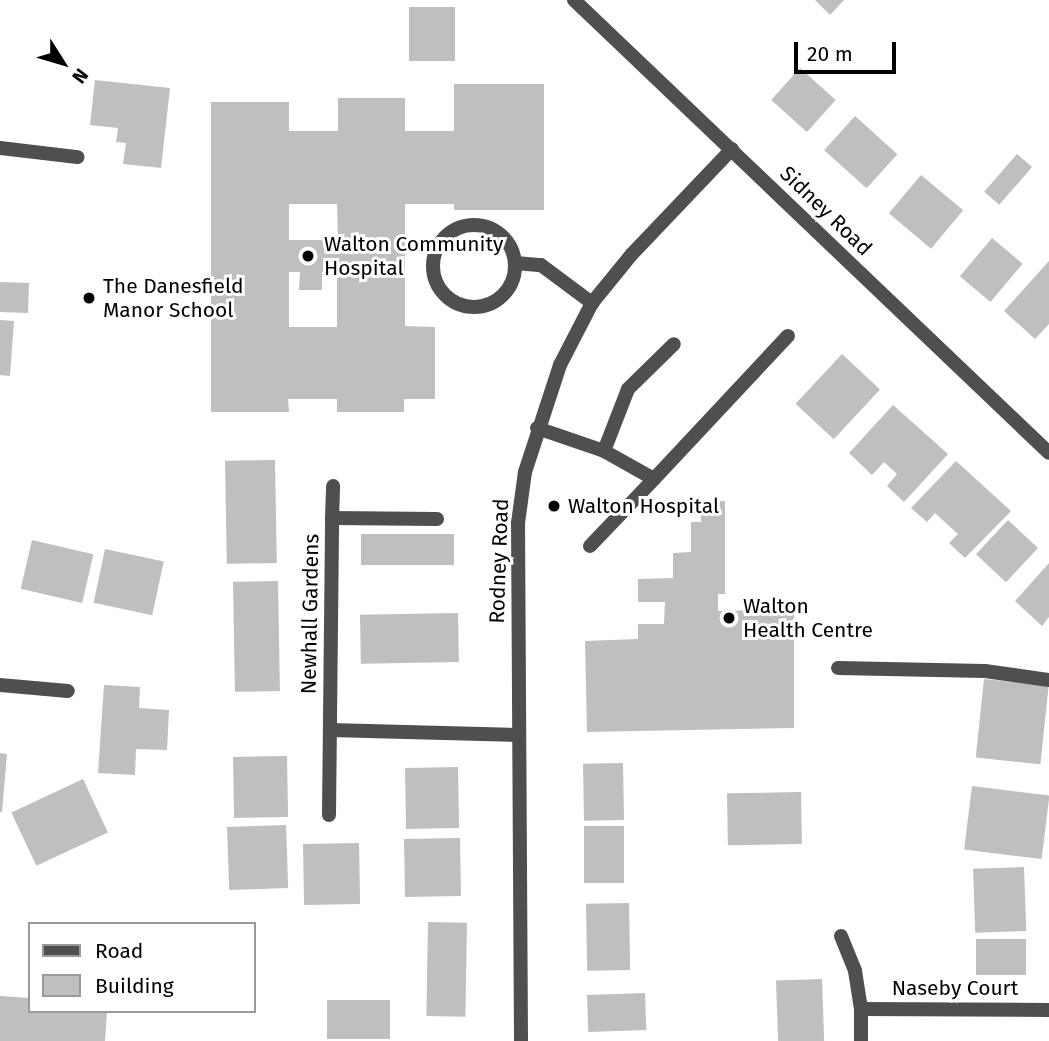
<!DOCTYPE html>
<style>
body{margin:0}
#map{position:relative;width:1049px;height:1041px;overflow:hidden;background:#fff;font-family:"Fira Sans",sans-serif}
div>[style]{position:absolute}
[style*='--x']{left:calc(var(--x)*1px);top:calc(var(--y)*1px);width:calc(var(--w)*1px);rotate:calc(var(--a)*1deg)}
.building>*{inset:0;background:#bfbfbf;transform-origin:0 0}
.lane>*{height:14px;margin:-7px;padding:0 7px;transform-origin:7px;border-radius:7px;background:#4f4f4f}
.lane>.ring{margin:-7px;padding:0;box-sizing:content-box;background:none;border:14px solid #4f4f4f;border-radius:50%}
.street>*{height:14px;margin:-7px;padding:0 7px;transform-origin:7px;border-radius:7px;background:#4f4f4f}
.dots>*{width:19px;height:19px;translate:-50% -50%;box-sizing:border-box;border:4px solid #fff;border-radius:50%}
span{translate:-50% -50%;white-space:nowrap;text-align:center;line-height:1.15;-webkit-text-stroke:6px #fff;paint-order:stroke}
.street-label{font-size:21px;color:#000}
.poi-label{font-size:21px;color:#000}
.left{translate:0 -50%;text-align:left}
.legend{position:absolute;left:28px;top:922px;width:228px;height:91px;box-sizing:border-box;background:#fff;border:2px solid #999;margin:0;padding:9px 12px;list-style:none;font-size:21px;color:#000}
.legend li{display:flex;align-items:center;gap:14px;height:35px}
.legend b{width:35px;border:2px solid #999}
.north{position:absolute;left:28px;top:28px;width:70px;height:70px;-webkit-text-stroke:5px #fff;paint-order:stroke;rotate:127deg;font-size:19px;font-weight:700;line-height:28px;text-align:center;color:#000}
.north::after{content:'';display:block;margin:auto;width:24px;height:32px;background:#000;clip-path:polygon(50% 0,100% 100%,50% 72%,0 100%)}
.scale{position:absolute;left:794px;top:42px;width:102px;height:32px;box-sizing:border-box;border:4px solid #000;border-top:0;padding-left:9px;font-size:21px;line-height:24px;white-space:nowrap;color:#000;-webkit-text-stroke:5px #fff;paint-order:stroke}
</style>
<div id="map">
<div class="building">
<i style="clip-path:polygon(815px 0,844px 0,830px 15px)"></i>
<i style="left:409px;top:7px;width:46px;height:54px"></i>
<i style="left:800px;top:68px;width:48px;height:43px;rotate:42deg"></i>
<i style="clip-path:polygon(95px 80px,170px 88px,161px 168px,123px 164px,126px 143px,116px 142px,118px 128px,90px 125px)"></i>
<i style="clip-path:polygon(evenodd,454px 84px,544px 84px,544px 210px,454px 210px,454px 204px,405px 204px,405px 326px,435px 327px,435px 399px,404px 399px,404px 412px,337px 412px,337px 399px,288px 399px,289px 412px,211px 412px,211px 102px,289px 102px,289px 131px,338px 131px,338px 98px,405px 98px,405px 131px,454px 131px,454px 84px,289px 204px,337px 204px,338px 240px,289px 240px,289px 204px,454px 84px,289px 272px,300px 272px,299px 290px,322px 290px,322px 272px,337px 272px,337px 327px,289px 327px,289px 272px)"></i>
<i style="left:855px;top:116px;width:57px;height:46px;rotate:42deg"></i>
<i style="left:1017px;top:154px;width:20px;height:50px;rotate:41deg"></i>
<i style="left:921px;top:175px;width:55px;height:50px;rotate:40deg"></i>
<i style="left:992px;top:238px;width:40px;height:50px;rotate:40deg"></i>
<i style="clip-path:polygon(1049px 261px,1049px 324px,1035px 339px,1004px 311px)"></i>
<i style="left:0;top:282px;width:29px;height:30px;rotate:2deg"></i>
<i style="clip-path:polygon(0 320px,14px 321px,10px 376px,0 375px)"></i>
<i style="left:842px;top:354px;width:52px;height:68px;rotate:43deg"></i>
<i style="clip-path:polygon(893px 405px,948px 454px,904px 502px,887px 486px,897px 474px,884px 462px,872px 475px,849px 453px)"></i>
<i style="left:275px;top:460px;width:103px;height:50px;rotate:89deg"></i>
<i style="clip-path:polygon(956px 461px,1011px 511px,965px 558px,949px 543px,958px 534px,935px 513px,927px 522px,911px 508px)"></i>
<i style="clip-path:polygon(701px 501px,725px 501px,725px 594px,718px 594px,718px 611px,794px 609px,794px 728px,587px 732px,585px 641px,638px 639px,638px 624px,664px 624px,665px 602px,638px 602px,638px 579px,673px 578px,673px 553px,691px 552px,691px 522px,701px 522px)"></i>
<i style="left:1008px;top:520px;width:41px;height:47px;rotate:43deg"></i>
<i style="left:454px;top:534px;width:31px;height:93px;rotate:90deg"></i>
<i style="left:32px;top:540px;width:63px;height:50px;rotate:13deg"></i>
<i style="left:105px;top:549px;width:60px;height:55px;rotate:12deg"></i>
<i style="clip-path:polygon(1049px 563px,1049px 617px,1042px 626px,1015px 601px)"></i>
<i style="left:278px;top:581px;width:110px;height:45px;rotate:89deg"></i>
<i style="left:458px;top:613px;width:49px;height:98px;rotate:89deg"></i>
<i style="left:984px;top:679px;width:65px;height:79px;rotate:6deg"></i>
<i style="clip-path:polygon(104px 685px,140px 687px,139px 708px,169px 710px,167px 750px,136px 749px,135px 775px,98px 773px)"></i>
<i style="clip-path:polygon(0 753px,7px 754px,2px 812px,0 812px)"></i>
<i style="left:287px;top:756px;width:61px;height:54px;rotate:89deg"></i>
<i style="left:623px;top:763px;width:57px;height:40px;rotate:89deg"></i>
<i style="left:458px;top:767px;width:61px;height:53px;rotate:89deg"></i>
<i style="left:83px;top:779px;width:59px;height:79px;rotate:65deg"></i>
<i style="left:972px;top:786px;width:78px;height:64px;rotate:7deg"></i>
<i style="left:801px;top:792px;width:52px;height:74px;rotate:89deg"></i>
<i style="left:286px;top:825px;width:63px;height:59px;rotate:88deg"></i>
<i style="left:584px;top:826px;width:40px;height:57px"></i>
<i style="left:460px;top:838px;width:58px;height:56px;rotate:89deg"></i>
<i style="left:359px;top:843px;width:61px;height:56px;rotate:89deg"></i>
<i style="left:1024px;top:867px;width:64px;height:51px;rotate:88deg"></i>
<i style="left:629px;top:903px;width:67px;height:43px;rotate:89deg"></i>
<i style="left:428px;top:922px;width:39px;height:94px;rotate:1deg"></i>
<i style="left:1026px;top:939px;width:36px;height:50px;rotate:90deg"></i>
<i style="left:822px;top:979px;width:62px;height:46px;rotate:88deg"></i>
<i style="left:645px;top:993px;width:37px;height:58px;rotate:88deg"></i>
<i style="clip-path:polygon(0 996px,30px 998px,30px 1011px,107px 1011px,105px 1041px,0 1041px)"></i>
<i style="left:327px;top:1000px;width:63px;height:39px"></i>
</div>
<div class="lane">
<i style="--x:0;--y:148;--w:78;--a:6.7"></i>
<i class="ring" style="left:433px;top:225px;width:68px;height:68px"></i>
<i style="--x:516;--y:263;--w:25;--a:5"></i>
<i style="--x:541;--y:265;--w:64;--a:36.7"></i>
<i style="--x:537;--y:428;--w:71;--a:18.9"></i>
<i style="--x:604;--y:451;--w:66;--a:-68.8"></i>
<i style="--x:628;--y:389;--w:64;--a:-44.4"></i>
<i style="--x:604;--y:451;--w:57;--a:29.2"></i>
<i style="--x:654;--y:479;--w:196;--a:-46.9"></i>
<i style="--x:590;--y:546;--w:93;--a:-46.3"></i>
<i style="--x:838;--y:668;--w:147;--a:1.2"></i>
<i style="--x:985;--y:671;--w:65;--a:8"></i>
<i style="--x:0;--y:685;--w:68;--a:5"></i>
<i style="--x:841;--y:936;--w:38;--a:68"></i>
<i style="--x:855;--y:971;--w:38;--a:81"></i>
<i style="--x:861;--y:1041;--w:32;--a:-90"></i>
<i style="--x:861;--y:1009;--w:188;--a:0.3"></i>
</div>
<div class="street">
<i style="--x:574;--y:0;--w:656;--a:43.64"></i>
<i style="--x:332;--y:518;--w:32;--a:-88"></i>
<i style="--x:330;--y:730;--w:187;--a:1.5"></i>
<i style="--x:329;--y:815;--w:297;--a:-89.4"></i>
<i style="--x:332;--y:518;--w:105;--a:0.5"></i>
<i style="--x:521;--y:1041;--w:518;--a:-90.33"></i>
<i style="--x:518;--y:523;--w:51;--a:-82.2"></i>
<i style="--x:525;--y:472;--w:113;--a:-71.9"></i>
<i style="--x:560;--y:365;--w:70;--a:-62.7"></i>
<i style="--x:592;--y:303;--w:63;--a:-50.8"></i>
<i style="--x:632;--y:254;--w:145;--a:-46.4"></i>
</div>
<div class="dots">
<i style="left:308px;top:256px;background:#000"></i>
<i style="left:89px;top:298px;background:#000"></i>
<i style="left:554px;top:506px;background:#000"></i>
<i style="left:729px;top:618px;background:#000"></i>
</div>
<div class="street-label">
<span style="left:826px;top:211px;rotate:44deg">Sidney Road</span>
<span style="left:499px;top:561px;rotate:-88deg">Rodney Road</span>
<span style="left:310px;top:614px;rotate:-89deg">Newhall Gardens</span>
<span style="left:955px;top:988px">Naseby Court</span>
</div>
<div class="poi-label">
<span class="left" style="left:324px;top:256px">Walton Community<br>Hospital</span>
<span class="left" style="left:103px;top:298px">The Danesfield<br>Manor School</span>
<span class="left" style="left:568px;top:506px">Walton Hospital</span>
<span class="left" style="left:743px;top:618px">Walton<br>Health Centre</span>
</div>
<ul class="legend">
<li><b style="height:9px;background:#4f4f4f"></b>Road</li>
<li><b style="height:19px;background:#bfbfbf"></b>Building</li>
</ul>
<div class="north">N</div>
<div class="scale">20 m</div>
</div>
